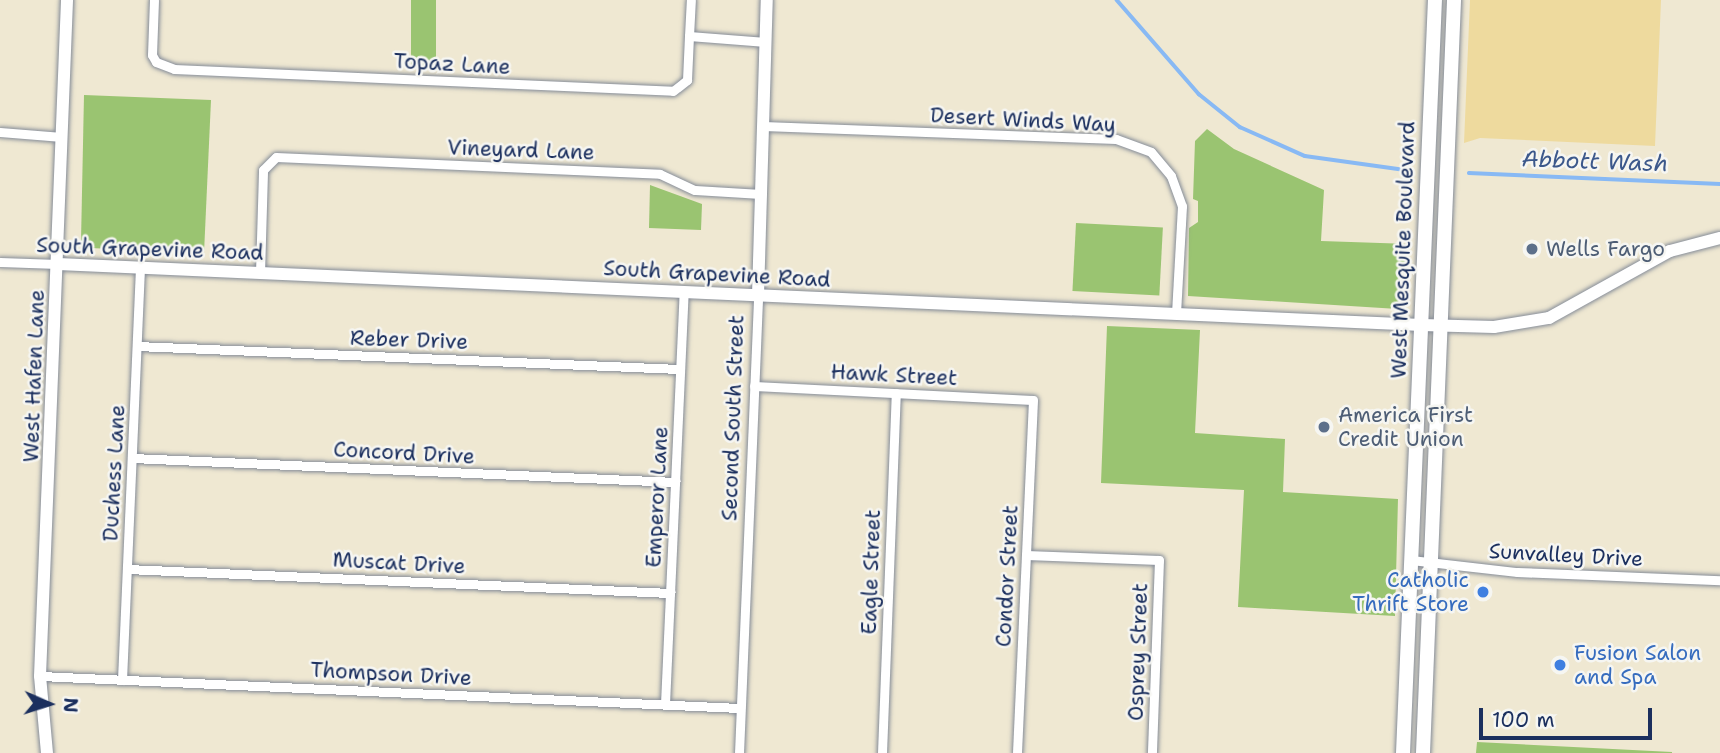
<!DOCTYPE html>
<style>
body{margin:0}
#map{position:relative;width:1720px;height:753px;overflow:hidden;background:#efe8d2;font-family:"Shantell Sans",sans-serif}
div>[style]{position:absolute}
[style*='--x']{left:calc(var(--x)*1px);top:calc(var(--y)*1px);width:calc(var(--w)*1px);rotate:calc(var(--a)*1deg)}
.green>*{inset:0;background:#9ac471;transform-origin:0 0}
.sand>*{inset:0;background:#eeda9e}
.stream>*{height:3.5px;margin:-1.75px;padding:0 1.75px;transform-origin:1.75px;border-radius:1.75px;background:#88b9f4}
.roads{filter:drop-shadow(0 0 2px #858c98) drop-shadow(0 0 2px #858c98)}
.minor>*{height:9px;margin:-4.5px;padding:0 4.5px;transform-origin:4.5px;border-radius:4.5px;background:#fff}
.tertiary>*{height:12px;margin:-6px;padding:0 6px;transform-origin:6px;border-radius:6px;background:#fff}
.secondary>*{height:12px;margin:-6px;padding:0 6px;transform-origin:6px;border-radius:6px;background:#fff}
.primary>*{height:14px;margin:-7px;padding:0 7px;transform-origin:7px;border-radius:7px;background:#fff}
.dots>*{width:19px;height:19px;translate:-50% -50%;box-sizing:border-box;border:4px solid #f6f6f2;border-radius:50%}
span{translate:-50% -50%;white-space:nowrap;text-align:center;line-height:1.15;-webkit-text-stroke:5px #f6f6f2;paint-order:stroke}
.street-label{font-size:21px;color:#1b2f5e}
.service-label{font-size:21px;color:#4e5e75}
.left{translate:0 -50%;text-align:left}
.shop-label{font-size:21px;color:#366cbe}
.right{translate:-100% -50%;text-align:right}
.water-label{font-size:23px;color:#3c588b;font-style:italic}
.north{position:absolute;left:14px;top:669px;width:70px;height:70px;-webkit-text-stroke:5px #f6f6f2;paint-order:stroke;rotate:93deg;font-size:19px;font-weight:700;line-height:28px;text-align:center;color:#1b2f5e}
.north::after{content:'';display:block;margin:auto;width:24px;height:32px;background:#1b2f5e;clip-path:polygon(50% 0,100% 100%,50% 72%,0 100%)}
.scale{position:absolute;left:1479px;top:708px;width:173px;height:32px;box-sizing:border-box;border:4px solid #1b2f5e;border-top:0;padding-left:9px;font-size:21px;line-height:24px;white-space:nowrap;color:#1b2f5e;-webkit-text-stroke:5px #f6f6f2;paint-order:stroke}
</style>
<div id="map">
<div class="green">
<i style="left:411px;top:0;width:25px;height:68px"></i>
<i style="clip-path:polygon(84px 95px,211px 100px,204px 253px,90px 248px,81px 241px)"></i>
<i style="clip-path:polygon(1207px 129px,1234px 149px,1324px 190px,1321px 241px,1410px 244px,1406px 303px,1398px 309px,1188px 296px,1189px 228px,1198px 222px,1198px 201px,1193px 199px,1195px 141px)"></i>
<i style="clip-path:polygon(650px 185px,702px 204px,701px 230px,649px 228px)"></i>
<i style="left:1076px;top:223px;width:87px;height:68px;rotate:3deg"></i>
<i style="clip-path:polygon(1107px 326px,1200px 330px,1195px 433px,1285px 439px,1283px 492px,1398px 499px,1395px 616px,1238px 607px,1244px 490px,1101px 483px)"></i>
<i style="clip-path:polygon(1477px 742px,1672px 752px,1672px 753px,1476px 753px)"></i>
</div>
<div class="sand">
<i style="clip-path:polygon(1470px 0,1661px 0,1655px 146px,1480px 138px,1464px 143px)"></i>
</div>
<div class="stream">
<i style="--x:1117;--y:0;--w:125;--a:48.9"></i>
<i style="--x:1199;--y:94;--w:53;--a:38.8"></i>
<i style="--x:1240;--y:127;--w:71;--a:24"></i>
<i style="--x:1305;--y:156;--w:108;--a:8"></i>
<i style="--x:1469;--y:173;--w:251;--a:2.5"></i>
</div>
<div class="roads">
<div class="minor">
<i style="--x:154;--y:0;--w:55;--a:92.1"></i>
<i style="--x:152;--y:55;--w:8;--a:60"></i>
<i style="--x:156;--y:62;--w:19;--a:21"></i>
<i style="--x:174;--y:69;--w:499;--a:2.5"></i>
<i style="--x:673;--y:91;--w:18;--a:-38"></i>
<i style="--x:687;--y:80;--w:44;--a:-87.4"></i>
<i style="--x:689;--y:36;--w:77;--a:4.5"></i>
<i style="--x:689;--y:36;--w:36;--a:-87"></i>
<i style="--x:763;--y:126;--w:353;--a:2.1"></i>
<i style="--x:1116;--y:139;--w:37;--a:20"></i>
<i style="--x:1151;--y:152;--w:31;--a:50"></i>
<i style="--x:1171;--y:176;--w:32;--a:70"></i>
<i style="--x:1182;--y:206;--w:108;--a:93.2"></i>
<i style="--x:0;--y:132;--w:62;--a:4.6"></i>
<i style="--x:0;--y:262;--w:58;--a:2"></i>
<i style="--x:260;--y:273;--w:103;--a:-88.3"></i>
<i style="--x:263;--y:170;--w:18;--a:-45"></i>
<i style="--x:276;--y:157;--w:384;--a:2.5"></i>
<i style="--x:660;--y:174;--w:38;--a:25"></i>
<i style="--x:695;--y:190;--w:66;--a:3.5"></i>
<i style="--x:137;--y:346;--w:543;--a:2.43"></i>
<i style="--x:754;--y:386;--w:279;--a:2.9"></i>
<i style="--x:1033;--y:400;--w:353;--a:92.6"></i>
<i style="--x:132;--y:458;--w:544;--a:2.53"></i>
<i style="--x:1026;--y:555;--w:133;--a:2.2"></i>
<i style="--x:1159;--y:560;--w:193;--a:92.1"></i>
<i style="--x:1411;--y:560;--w:107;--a:6.5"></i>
<i style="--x:1517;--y:572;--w:203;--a:2.3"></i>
<i style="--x:127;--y:569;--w:544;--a:2.53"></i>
<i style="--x:40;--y:676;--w:701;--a:2.62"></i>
<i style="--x:122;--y:680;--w:412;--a:-87.5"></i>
<i style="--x:665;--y:704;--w:412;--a:-87.4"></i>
<i style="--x:739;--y:753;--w:458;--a:-87.6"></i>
<i style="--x:882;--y:753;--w:360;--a:-87.8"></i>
</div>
<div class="tertiary">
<i style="--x:58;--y:264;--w:1365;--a:2.56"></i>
<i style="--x:758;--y:295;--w:295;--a:-88.3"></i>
</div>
<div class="secondary">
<i style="--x:1422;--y:325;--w:72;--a:1.6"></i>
<i style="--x:1494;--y:327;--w:56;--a:-9.3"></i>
<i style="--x:1549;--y:318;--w:138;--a:-29"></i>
<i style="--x:1670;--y:251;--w:52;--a:-14.6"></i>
<i style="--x:47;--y:753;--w:77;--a:-95.2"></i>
<i style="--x:40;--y:676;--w:677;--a:-87.71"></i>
</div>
<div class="primary">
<i style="--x:1403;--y:753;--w:754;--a:-87.57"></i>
<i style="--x:1423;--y:753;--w:754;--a:-87.64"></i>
</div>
</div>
<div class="dots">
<i style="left:1532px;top:249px;background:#5c6f8a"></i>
<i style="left:1324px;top:427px;background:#5c6f8a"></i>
<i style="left:1483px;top:592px;background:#3f7fe0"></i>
<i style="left:1560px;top:665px;background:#3f7fe0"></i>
</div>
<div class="street-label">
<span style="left:452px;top:64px;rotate:3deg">Topaz Lane</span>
<span style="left:1023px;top:120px;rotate:3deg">Desert Winds Way</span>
<span style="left:521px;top:150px;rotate:2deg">Vineyard Lane</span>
<span style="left:150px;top:249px;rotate:2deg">South Grapevine Road</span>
<span style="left:1403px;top:250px;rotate:-88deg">West Mesquite Boulevard</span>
<span style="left:717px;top:274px;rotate:3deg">South Grapevine Road</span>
<span style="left:409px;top:340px;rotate:2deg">Reber Drive</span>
<span style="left:894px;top:375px;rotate:3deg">Hawk Street</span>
<span style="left:34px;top:376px;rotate:-88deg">West Hafen Lane</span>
<span style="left:733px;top:418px;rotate:-88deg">Second South Street</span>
<span style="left:404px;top:453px;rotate:3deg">Concord Drive</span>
<span style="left:114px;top:473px;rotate:-87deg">Duchess Lane</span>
<span style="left:657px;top:497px;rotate:-87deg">Emperor Lane</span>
<span style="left:1566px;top:555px;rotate:3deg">Sunvalley Drive</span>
<span style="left:399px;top:563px;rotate:3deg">Muscat Drive</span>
<span style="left:871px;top:572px;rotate:-88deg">Eagle Street</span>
<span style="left:1007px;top:576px;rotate:-87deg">Condor Street</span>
<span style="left:1138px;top:652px;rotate:-88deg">Osprey Street</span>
<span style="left:391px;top:674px;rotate:3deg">Thompson Drive</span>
</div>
<div class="service-label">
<span class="left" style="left:1546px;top:249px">Wells Fargo</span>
<span class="left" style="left:1338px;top:427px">America First<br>Credit Union</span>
</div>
<div class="shop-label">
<span class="right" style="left:1469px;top:592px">Catholic<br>Thrift Store</span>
<span class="left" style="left:1574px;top:665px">Fusion Salon<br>and Spa</span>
</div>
<div class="water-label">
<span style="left:1595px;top:161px;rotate:2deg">Abbott Wash</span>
</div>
<div class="north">N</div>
<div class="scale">100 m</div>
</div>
